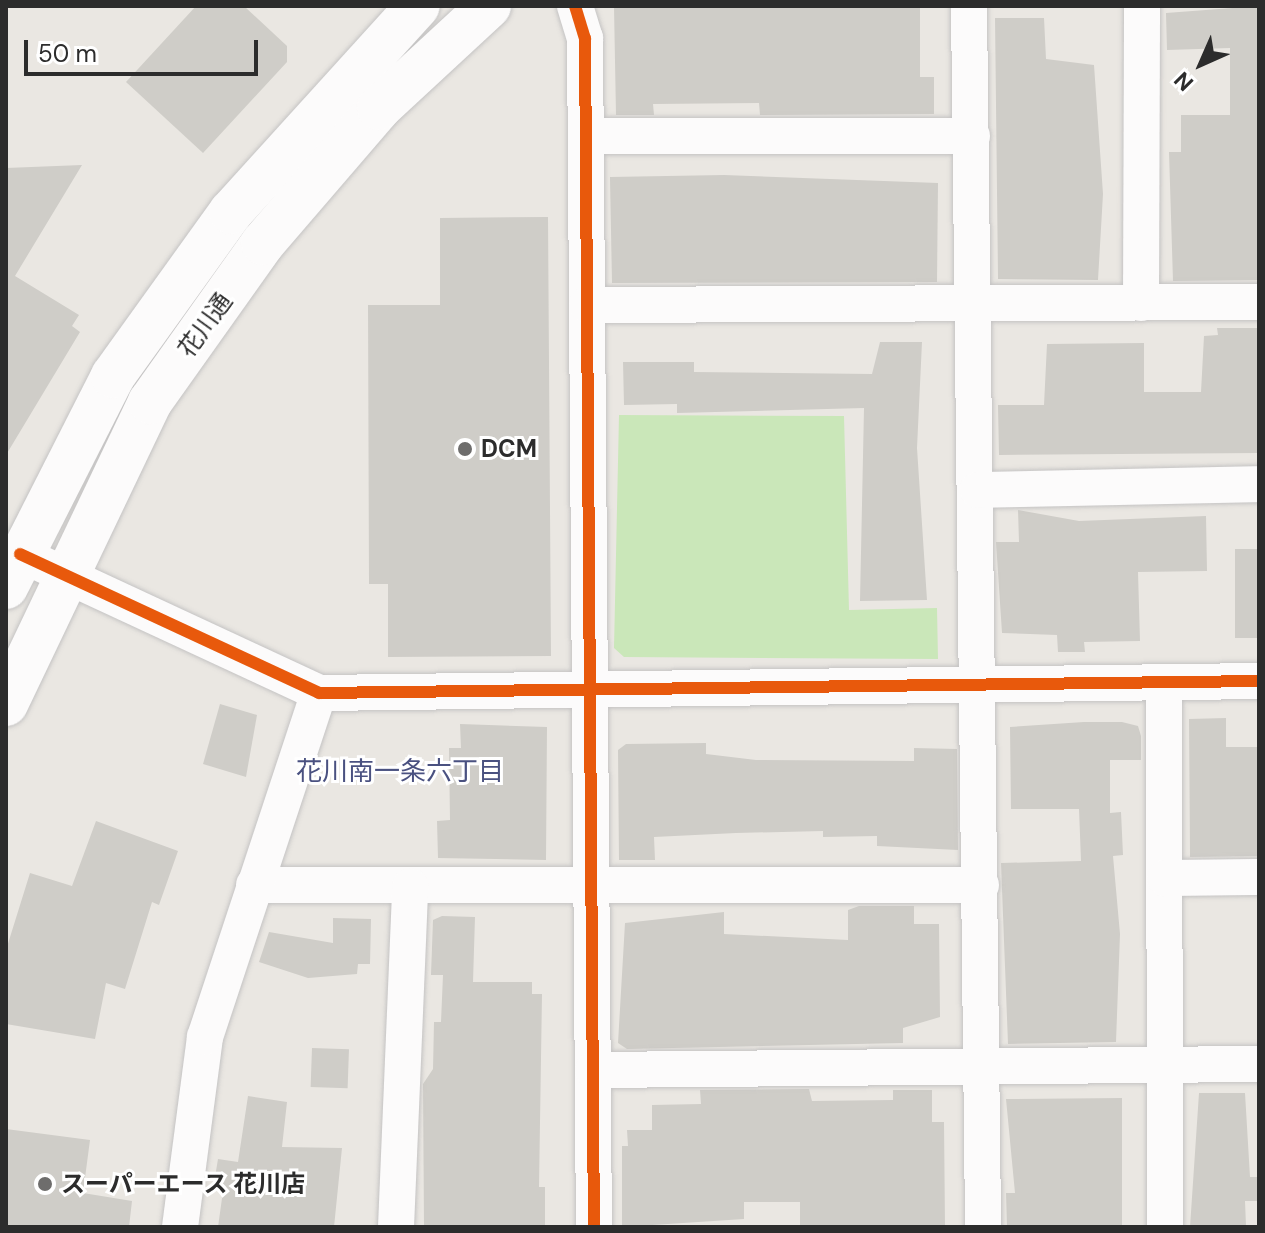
<!DOCTYPE html>
<meta charset="utf-8">
<style>
body{margin:0}
#map{position:relative;width:1265px;height:1233px;overflow:hidden;background:#eae7e2;font-family:"DM Sans","Noto Sans JP",sans-serif}
div>[style]{position:absolute}
[style*='--x']{left:calc(var(--x)*1px);top:calc(var(--y)*1px);width:calc(var(--w)*1px);rotate:calc(var(--a)*1deg)}
.green>*{inset:0;background:#cae7b9}
.building>*{inset:0;background:#cfcdc8;transform-origin:0 0}
.roads{filter:drop-shadow(0 0 2px #c4c3c3) drop-shadow(0 0 2px #c4c3c3)}
.street>*{height:36px;margin:-18px;padding:0 18px;transform-origin:18px;border-radius:18px;background:#fcfbfb}
.secondary>*{height:44px;margin:-22px;padding:0 22px;transform-origin:22px;border-radius:22px;background:#fcfbfb}
.cycleway>*{height:12px;margin:-6px;padding:0 6px;transform-origin:6px;border-radius:6px;background:#e8590c}
.dots>*{width:22px;height:22px;translate:-50% -50%;box-sizing:border-box;border:4px solid #fff;border-radius:50%}
span{translate:-50% -50%;white-space:nowrap;text-align:center;line-height:1.15;-webkit-text-stroke:6px #fff;paint-order:stroke}
.street-label{font-size:24px;color:#2c2c2c}
.poi-label{font-size:24px;color:#2c2c2c;font-weight:700}
.left{translate:0 -50%;text-align:left}
.neighbourhood-label{font-size:26px;color:#4a5180}
.frame{position:absolute;inset:0;border:8px solid #2c2c2c;pointer-events:none}
.north{position:absolute;left:1161px;top:24px;width:80px;height:80px;-webkit-text-stroke:6px #fff;paint-order:stroke;rotate:225deg;font-size:22px;font-weight:700;line-height:32px;text-align:center;color:#2c2c2c}
.north::after{content:'';display:block;margin:auto;width:28px;height:36px;background:#2c2c2c;clip-path:polygon(50% 0,100% 100%,50% 72%,0 100%)}
.scale{position:absolute;left:24px;top:40px;width:234px;height:36px;box-sizing:border-box;border:4px solid #2c2c2c;border-top:0;padding-left:10px;font-size:24px;line-height:28px;white-space:nowrap;color:#2c2c2c;-webkit-text-stroke:6px #fff;paint-order:stroke}
</style>
<div id="map">
<div class="green">
<i style="clip-path:polygon(619px 415px,844px 416px,849px 610px,937px 608px,938px 659px,624px 657px,614px 648px)"></i>
</div>
<div class="building">
<i style="clip-path:polygon(196px 6px,244px 6px,287px 46px,287px 62px,203px 153px,126px 82px)"></i>
<i style="clip-path:polygon(920px 6px,920px 77px,934px 77px,934px 114px,760px 115px,759px 103px,653px 104px,654px 115px,616px 115px,614px 7px)"></i>
<i style="clip-path:polygon(1259px 6px,1259px 280px,1173px 281px,1169px 152px,1181px 152px,1181px 115px,1230px 115px,1230px 48px,1167px 50px,1166px 13px)"></i>
<i style="clip-path:polygon(995px 18px,1044px 18px,1046px 59px,1094px 65px,1103px 194px,1098px 280px,998px 279px)"></i>
<i style="clip-path:polygon(82px 165px,15px 276px,79px 315px,72px 326px,80px 332px,6px 455px,6px 168px)"></i>
<i style="clip-path:polygon(724px 175px,938px 183px,937px 282px,612px 283px,610px 177px)"></i>
<i style="clip-path:polygon(548px 217px,551px 656px,388px 657px,388px 584px,369px 584px,368px 305px,440px 305px,440px 218px)"></i>
<i style="clip-path:polygon(1217px 328px,1259px 328px,1259px 453px,999px 455px,998px 405px,1044px 405px,1047px 344px,1144px 343px,1144px 392px,1201px 392px,1204px 336px,1218px 335px)"></i>
<i style="clip-path:polygon(880px 342px,922px 342px,917px 448px,927px 600px,860px 601px,864px 408px,677px 413px,677px 404px,624px 405px,623px 362px,694px 362px,694px 372px,872px 374px)"></i>
<i style="clip-path:polygon(1018px 510px,1079px 521px,1206px 516px,1207px 571px,1138px 572px,1140px 641px,1084px 642px,1085px 652px,1058px 652px,1057px 635px,1002px 633px,996px 542px,1019px 542px)"></i>
<i style="left:1259px;top:549px;width:89px;height:24px;rotate:90deg"></i>
<i style="clip-path:polygon(220px 704px,257px 715px,246px 777px,203px 764px)"></i>
<i style="clip-path:polygon(1226px 718px,1226px 747px,1259px 747px,1259px 856px,1190px 857px,1189px 719px)"></i>
<i style="clip-path:polygon(1084px 722px,1122px 722px,1138px 726px,1141px 736px,1141px 760px,1110px 760px,1110px 813px,1121px 812px,1123px 855px,1113px 856px,1120px 934px,1116px 1042px,1008px 1044px,1001px 863px,1081px 861px,1079px 809px,1011px 809px,1010px 727px)"></i>
<i style="clip-path:polygon(460px 724px,547px 727px,546px 860px,438px 858px,437px 821px,450px 820px,449px 748px,461px 748px)"></i>
<i style="clip-path:polygon(706px 743px,706px 754px,756px 760px,914px 761px,914px 748px,957px 749px,958px 850px,877px 846px,877px 836px,823px 837px,823px 831px,736px 833px,654px 837px,655px 860px,619px 860px,618px 750px,626px 744px)"></i>
<i style="clip-path:polygon(96px 821px,178px 851px,159px 905px,152px 902px,125px 989px,106px 983px,95px 1039px,6px 1024px,6px 950px,30px 873px,72px 886px)"></i>
<i style="clip-path:polygon(859px 906px,914px 906px,914px 924px,939px 924px,940px 1017px,903px 1028px,903px 1043px,627px 1049px,618px 1043px,625px 923px,724px 912px,724px 934px,848px 940px,848px 910px)"></i>
<i style="clip-path:polygon(442px 916px,475px 917px,473px 982px,532px 982px,532px 994px,542px 994px,539px 1187px,545px 1187px,545px 1226px,424px 1227px,423px 1084px,433px 1069px,434px 1022px,441px 1022px,443px 975px,431px 975px,433px 920px)"></i>
<i style="clip-path:polygon(333px 918px,371px 919px,370px 964px,358px 964px,357px 974px,308px 978px,259px 962px,269px 932px,333px 943px)"></i>
<i style="left:312px;top:1048px;width:37px;height:39px;rotate:2deg"></i>
<i style="clip-path:polygon(809px 1089px,812px 1101px,893px 1100px,893px 1090px,932px 1090px,932px 1122px,944px 1122px,945px 1227px,800px 1227px,800px 1202px,744px 1202px,744px 1219px,622px 1227px,622px 1146px,628px 1146px,627px 1130px,652px 1130px,652px 1105px,701px 1104px,700px 1090px)"></i>
<i style="clip-path:polygon(1199px 1093px,1245px 1093px,1250px 1177px,1259px 1177px,1259px 1201px,1245px 1201px,1246px 1226px,1190px 1227px)"></i>
<i style="clip-path:polygon(248px 1096px,287px 1102px,282px 1147px,342px 1148px,334px 1227px,218px 1227px,224px 1184px,214px 1183px,218px 1159px,238px 1162px)"></i>
<i style="clip-path:polygon(1122px 1098px,1122px 1227px,1007px 1227px,1006px 1193px,1015px 1193px,1006px 1099px)"></i>
<i style="clip-path:polygon(6px 1129px,90px 1140px,83px 1193px,132px 1201px,129px 1227px,6px 1227px)"></i>
</div>
<div class="roads">
<div class="street">
<i style="--x:575;--y:6;--w:34;--a:73"></i>
<i style="--x:585;--y:38;--w:1189;--a:89.57"></i>
<i style="--x:969;--y:6;--w:1221;--a:89.34"></i>
<i style="--x:586;--y:136;--w:386;--a:0"></i>
<i style="--x:1141;--y:303;--w:297;--a:-89.8"></i>
<i style="--x:587;--y:305;--w:672;--a:-0.26"></i>
<i style="--x:978;--y:490;--w:281;--a:-1.2"></i>
<i style="--x:20;--y:554;--w:330;--a:24.9"></i>
<i style="--x:319;--y:693;--w:940;--a:-0.73"></i>
<i style="--x:1164;--y:682;--w:545;--a:89.89"></i>
<i style="--x:1165;--y:878;--w:94;--a:-0.6"></i>
<i style="--x:254;--y:885;--w:727;--a:0"></i>
<i style="--x:593;--y:1070;--w:666;--a:-0.52"></i>
<i style="--x:180;--y:1227;--w:192;--a:-82.5"></i>
<i style="--x:205;--y:1037;--w:362;--a:-71.7"></i>
<i style="--x:396;--y:1227;--w:341;--a:-87.6"></i>
</div>
<div class="secondary">
<i style="--x:6;--y:587;--w:237;--a:-63.1"></i>
<i style="--x:113;--y:376;--w:202;--a:-54.3"></i>
<i style="--x:231;--y:212;--w:278;--a:-47.8"></i>
<i style="--x:6;--y:704;--w:335;--a:-64.5"></i>
<i style="--x:150;--y:402;--w:195;--a:-54.6"></i>
<i style="--x:263;--y:243;--w:178;--a:-49.3"></i>
<i style="--x:379;--y:108;--w:150;--a:-42.8"></i>
</div>
</div>
<div class="cycleway">
<i style="--x:575;--y:6;--w:34;--a:73"></i>
<i style="--x:585;--y:38;--w:1189;--a:89.57"></i>
<i style="--x:20;--y:554;--w:330;--a:24.9"></i>
<i style="--x:319;--y:693;--w:940;--a:-0.73"></i>
</div>
<div class="dots">
<i style="left:465px;top:449px;background:#6e6d6c"></i>
<i style="left:45px;top:1184px;background:#6e6d6c"></i>
</div>
<div class="street-label">
<span style="left:205px;top:325px;rotate:-54deg">花川通</span>
</div>
<div class="poi-label">
<span class="left" style="left:481px;top:449px">DCM</span>
<span class="left" style="left:61px;top:1184px">スーパーエース 花川店</span>
</div>
<div class="neighbourhood-label">
<span style="left:400px;top:772px">花川南一条六丁目</span>
</div>
<div class="frame"></div>
<div class="north">N</div>
<div class="scale">50 m</div>
</div>
